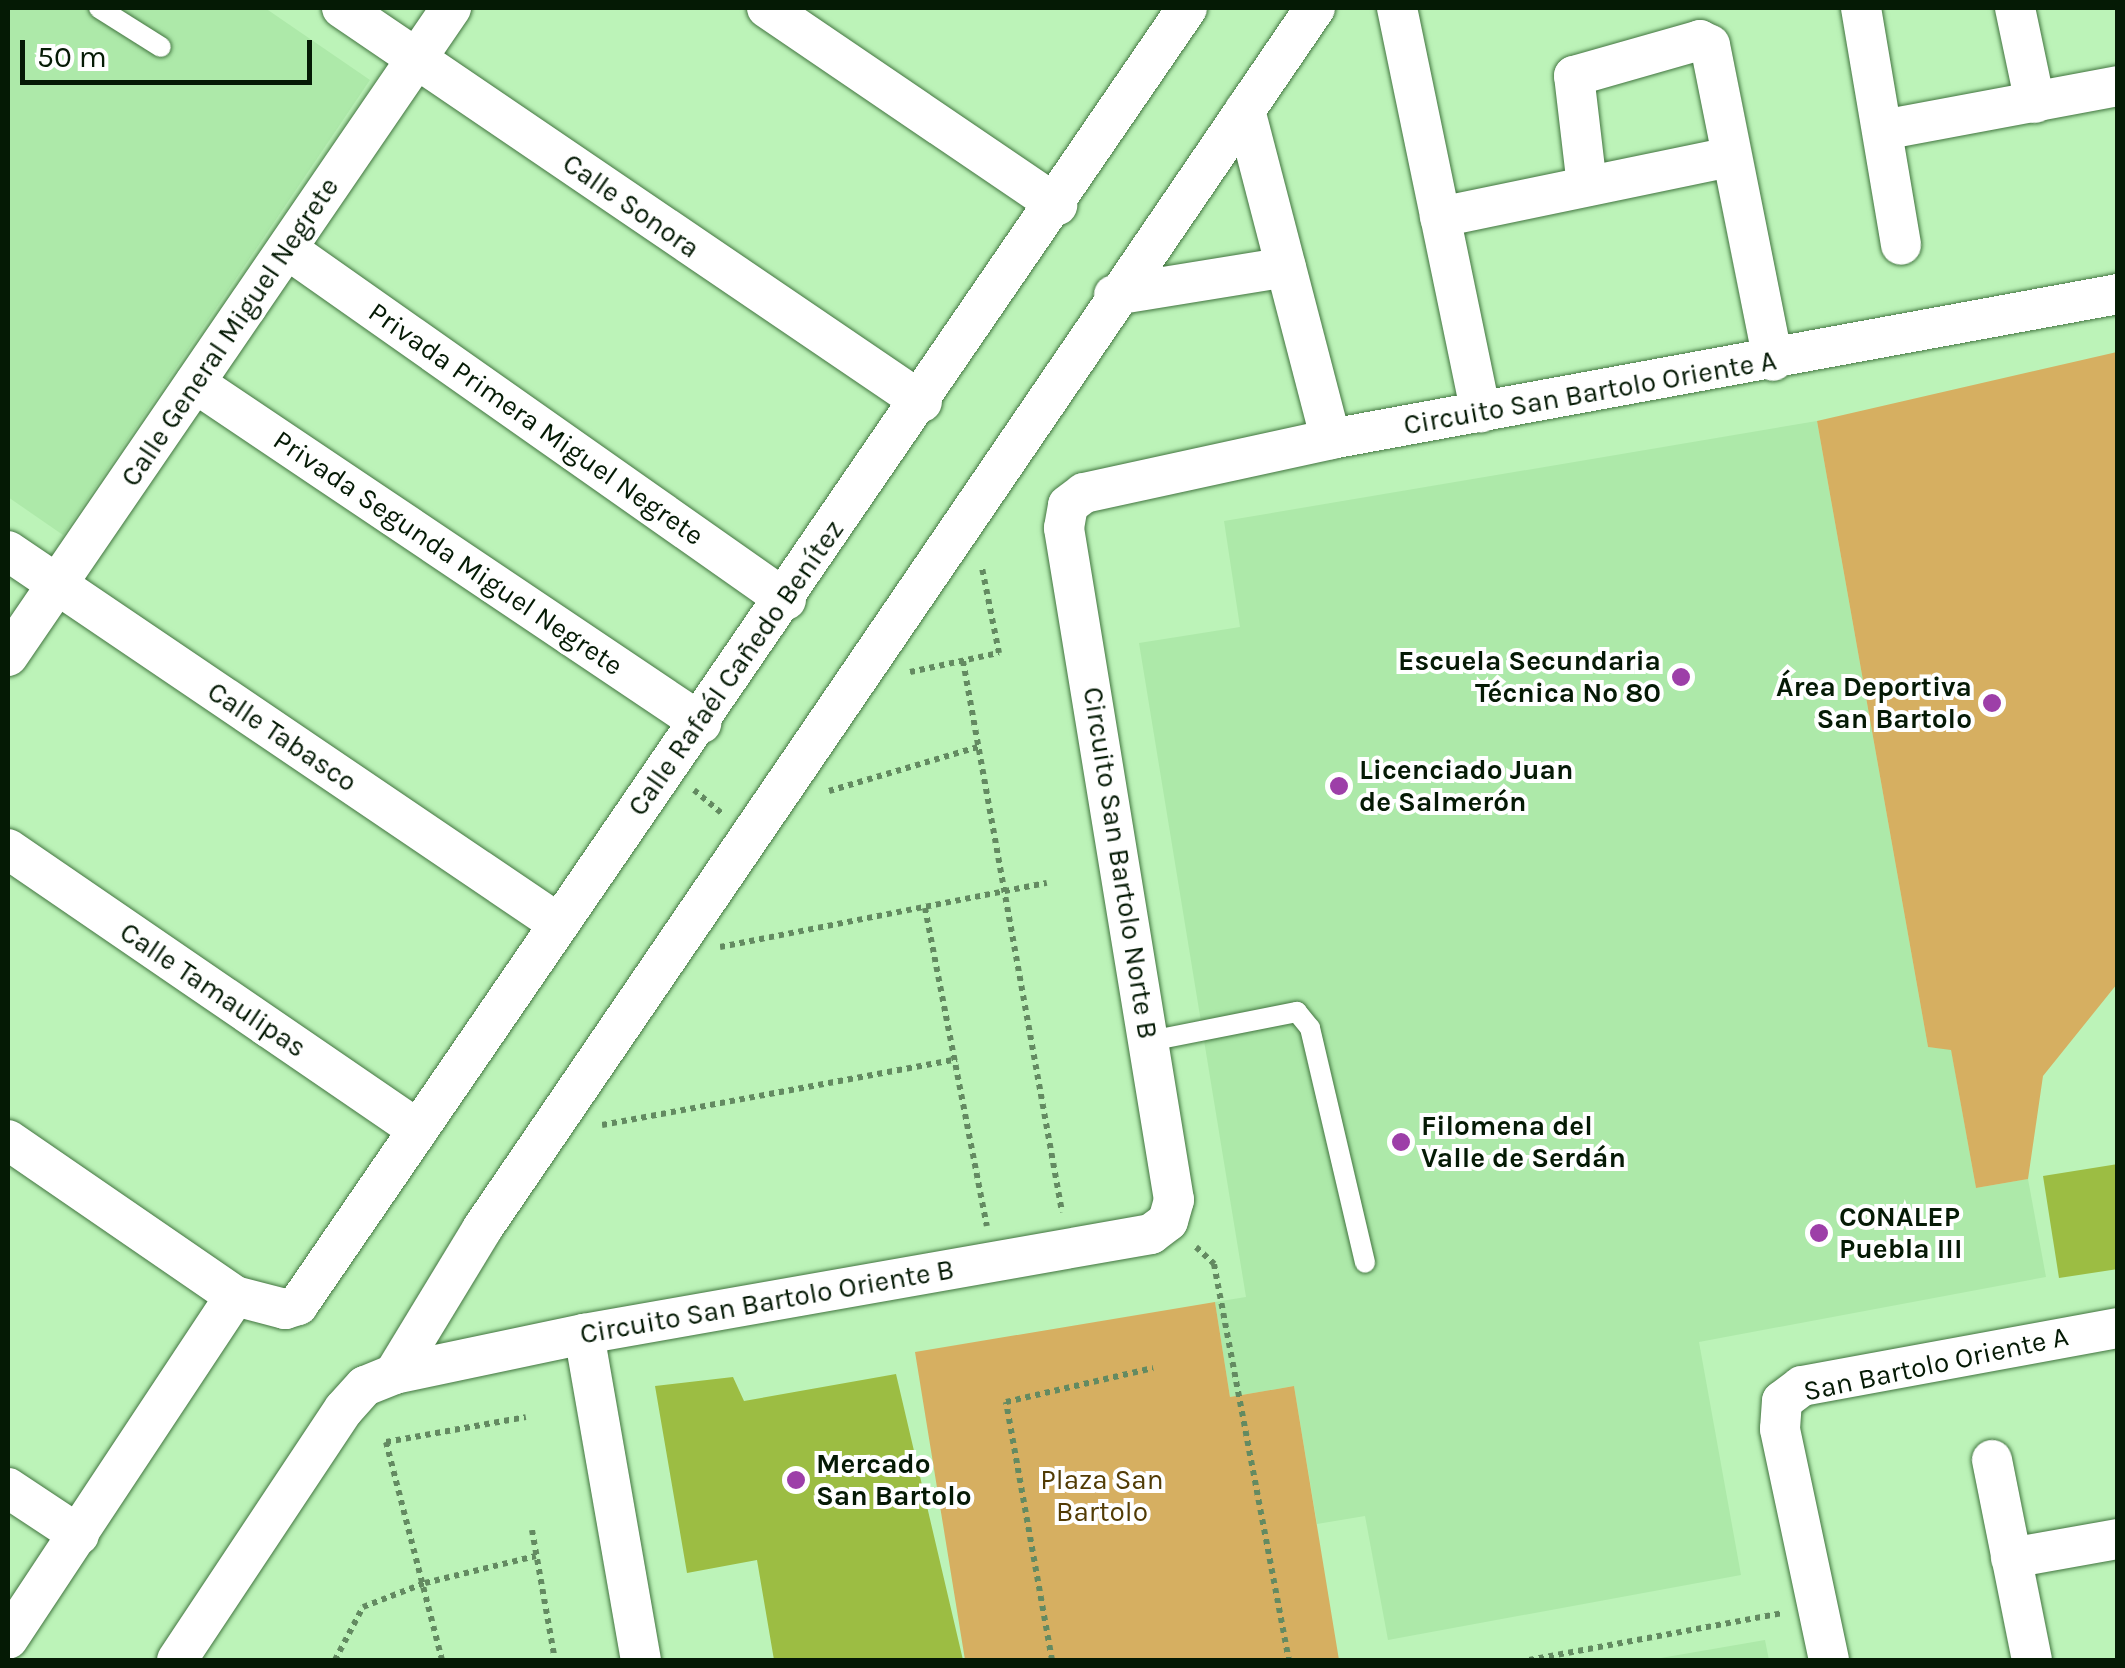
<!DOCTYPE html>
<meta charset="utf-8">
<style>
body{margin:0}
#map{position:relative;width:2125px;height:1668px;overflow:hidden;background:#bcf3b8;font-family:Karla,sans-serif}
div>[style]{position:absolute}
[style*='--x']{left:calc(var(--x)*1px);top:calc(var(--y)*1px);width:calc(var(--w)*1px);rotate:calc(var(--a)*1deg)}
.built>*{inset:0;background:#ade9a9}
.green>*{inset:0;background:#d6af61}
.building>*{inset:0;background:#9cbd43}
.path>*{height:6px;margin-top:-3px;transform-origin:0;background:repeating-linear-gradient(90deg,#638a61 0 5px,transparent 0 10px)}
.roads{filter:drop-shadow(0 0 2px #427540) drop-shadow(0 0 2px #427540)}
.lane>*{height:20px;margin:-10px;padding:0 10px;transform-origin:10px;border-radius:10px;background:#fff}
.street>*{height:40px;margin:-20px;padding:0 20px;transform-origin:20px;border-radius:20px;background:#fff}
.dots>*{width:28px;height:28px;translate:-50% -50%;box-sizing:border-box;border:5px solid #fff;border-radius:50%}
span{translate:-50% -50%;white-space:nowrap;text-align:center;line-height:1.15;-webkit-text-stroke:8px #fff;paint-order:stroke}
.street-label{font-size:28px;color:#051a05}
.poi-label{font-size:28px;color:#051a05;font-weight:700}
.right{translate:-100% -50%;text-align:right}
.left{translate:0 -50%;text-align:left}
.park-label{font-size:28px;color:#513b04}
.frame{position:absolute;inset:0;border:10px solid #051a05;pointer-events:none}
.scale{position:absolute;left:20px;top:40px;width:292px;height:45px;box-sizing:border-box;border:5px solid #051a05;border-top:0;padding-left:12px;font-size:30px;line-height:35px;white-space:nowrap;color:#051a05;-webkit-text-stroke:8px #fff;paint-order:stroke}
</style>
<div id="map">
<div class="built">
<i style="clip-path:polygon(8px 8px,265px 8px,370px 80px,63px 535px,8px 497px)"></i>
<i style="clip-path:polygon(1817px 421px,1928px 1047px,1951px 1049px,1976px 1188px,2028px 1179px,2046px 1277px,1699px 1342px,1741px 1575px,1388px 1640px,1365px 1516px,1317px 1524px,1294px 1386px,1230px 1397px,1215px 1302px,1246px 1297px,1139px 643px,1240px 627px,1224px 521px)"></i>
<i style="clip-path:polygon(1765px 1640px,1769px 1660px,1649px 1660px)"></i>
</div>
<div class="green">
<i style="clip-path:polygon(2117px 352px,2117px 984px,2043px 1076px,2028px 1179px,1976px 1188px,1951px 1050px,1928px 1047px,1817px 421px)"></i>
<i style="clip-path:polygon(1215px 1302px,1230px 1397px,1294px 1386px,1339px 1660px,965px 1660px,915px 1352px)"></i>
</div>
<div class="building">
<i style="clip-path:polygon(2118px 1164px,2118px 1269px,2059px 1278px,2043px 1176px)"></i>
<i style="clip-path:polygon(896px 1374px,963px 1660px,774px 1660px,757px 1560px,687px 1573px,655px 1386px,733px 1377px,744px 1401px)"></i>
</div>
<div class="path">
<i style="--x:963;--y:661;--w:560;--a:79.81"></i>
<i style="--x:910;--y:672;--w:91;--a:-12.1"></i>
<i style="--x:999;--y:653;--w:87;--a:-101.3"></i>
<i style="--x:694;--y:790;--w:38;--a:40"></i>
<i style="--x:829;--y:791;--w:159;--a:-16.5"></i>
<i style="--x:925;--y:908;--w:324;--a:79"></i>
<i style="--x:720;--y:947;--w:333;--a:-11.1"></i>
<i style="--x:602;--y:1125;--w:361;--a:-10.5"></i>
<i style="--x:1196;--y:1247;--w:25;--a:43"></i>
<i style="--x:1214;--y:1264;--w:403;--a:79.3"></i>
<i style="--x:532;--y:1530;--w:132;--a:80"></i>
<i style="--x:335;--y:1660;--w:60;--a:-62.2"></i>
<i style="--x:363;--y:1607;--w:66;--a:-21.2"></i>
<i style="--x:425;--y:1583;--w:114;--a:-13.7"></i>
<i style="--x:442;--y:1660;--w:225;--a:-104.4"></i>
<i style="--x:386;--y:1442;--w:142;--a:-10.1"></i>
<i style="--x:1052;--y:1660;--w:262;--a:-100.1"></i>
<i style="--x:1006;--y:1402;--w:151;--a:-13"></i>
<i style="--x:1529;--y:1660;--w:258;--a:-10.5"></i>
</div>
<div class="roads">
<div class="lane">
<i style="--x:99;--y:8;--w:73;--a:32.2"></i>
<i style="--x:1150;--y:1041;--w:150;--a:-11.2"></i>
<i style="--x:1297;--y:1012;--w:21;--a:51"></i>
<i style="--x:1310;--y:1028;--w:241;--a:76.8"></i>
</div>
<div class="street">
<i style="--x:342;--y:8;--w:701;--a:34.19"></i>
<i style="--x:767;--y:8;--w:351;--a:34.2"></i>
<i style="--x:1397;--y:8;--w:413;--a:78.3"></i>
<i style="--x:1861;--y:8;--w:240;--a:80.4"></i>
<i style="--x:2015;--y:8;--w:97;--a:78.1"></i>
<i style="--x:1245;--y:110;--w:340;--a:75.4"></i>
<i style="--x:1883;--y:130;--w:239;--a:-10.6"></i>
<i style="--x:1587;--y:186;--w:111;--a:-96.7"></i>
<i style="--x:1574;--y:76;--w:131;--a:-15.9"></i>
<i style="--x:1700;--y:40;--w:11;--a:27"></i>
<i style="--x:1710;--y:45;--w:322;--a:78.7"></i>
<i style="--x:1440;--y:217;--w:297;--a:-11.7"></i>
<i style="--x:287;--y:249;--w:610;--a:35.12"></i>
<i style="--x:1114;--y:295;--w:174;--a:-9.2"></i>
<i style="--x:195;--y:383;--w:610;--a:33.9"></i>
<i style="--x:8;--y:551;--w:662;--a:34.1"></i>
<i style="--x:8;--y:656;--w:785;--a:-55.64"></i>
<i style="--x:8;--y:849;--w:497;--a:34.4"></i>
<i style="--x:8;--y:1140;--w:275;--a:34.5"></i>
<i style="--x:235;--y:1296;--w:52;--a:14.6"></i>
<i style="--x:285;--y:1309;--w:14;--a:-17"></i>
<i style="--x:298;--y:1305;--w:1572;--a:-55.57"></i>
<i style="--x:584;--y:1334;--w:331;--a:80.1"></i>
<i style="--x:394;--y:1374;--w:170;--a:-58.7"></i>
<i style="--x:482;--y:1229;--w:1478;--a:-55.7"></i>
<i style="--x:1992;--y:1460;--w:204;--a:78.7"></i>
<i style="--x:8;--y:1488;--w:85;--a:33.5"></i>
<i style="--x:2011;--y:1558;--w:109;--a:-10.1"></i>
<i style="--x:8;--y:1639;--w:411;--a:-56.5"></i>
<i style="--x:177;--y:1660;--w:301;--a:-56.4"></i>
<i style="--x:344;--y:1409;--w:31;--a:-48"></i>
<i style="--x:365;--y:1386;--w:31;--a:-22"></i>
<i style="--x:394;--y:1374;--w:194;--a:-11.9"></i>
<i style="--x:584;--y:1334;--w:576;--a:-10"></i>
<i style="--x:1151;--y:1234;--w:21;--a:-37"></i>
<i style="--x:1168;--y:1221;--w:22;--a:-74"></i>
<i style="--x:1174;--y:1200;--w:681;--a:-99.3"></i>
<i style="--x:1064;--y:528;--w:23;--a:-80"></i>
<i style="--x:1068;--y:505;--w:20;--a:-37"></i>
<i style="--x:1084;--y:493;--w:253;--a:-12.3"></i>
<i style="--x:1331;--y:439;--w:800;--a:-10.44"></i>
<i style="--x:1829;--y:1660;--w:236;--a:-102"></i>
<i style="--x:1780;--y:1429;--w:28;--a:-86"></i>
<i style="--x:1782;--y:1401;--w:25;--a:-37"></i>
<i style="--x:1802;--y:1386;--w:321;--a:-10.4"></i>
</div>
</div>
<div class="dots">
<i style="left:1681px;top:677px;background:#9d3fa8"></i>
<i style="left:1992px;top:703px;background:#9d3fa8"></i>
<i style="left:1339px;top:786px;background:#9d3fa8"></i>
<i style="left:1401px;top:1142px;background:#9d3fa8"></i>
<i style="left:1819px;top:1233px;background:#9d3fa8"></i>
<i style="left:796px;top:1480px;background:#9d3fa8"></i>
</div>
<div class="street-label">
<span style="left:631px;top:206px;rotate:35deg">Calle Sonora</span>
<span style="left:230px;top:332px;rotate:-56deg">Calle General Miguel Negrete</span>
<span style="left:1590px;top:393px;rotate:-10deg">Circuito San Bartolo Oriente A</span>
<span style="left:536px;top:424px;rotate:35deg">Privada Primera Miguel Negrete</span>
<span style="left:448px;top:553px;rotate:34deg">Privada Segunda Miguel Negrete</span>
<span style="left:736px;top:668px;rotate:-55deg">Calle Rafaél Cañedo Benítez</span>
<span style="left:282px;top:737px;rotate:34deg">Calle Tabasco</span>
<span style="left:1120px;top:863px;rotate:81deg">Circuito San Bartolo Norte B</span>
<span style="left:213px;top:990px;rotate:34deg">Calle Tamaulipas</span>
<span style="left:767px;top:1302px;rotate:-10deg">Circuito San Bartolo Oriente B</span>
<span style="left:1936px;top:1364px;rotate:-12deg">San Bartolo Oriente A</span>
</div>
<div class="poi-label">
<span class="right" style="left:1661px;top:677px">Escuela Secundaria<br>Técnica Nº 80</span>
<span class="right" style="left:1972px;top:703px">Área Deportiva<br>San Bartolo</span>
<span class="left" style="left:1359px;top:786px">Licenciado Juan<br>de Salmerón</span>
<span class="left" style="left:1421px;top:1142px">Filomena del<br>Valle de Serdán</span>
<span class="left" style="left:1839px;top:1233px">CONALEP<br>Puebla III</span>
<span class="left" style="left:816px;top:1480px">Mercado<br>San Bartolo</span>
</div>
<div class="park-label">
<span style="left:1102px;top:1496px">Plaza San<br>Bartolo</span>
</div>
<div class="frame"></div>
<div class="scale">50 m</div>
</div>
